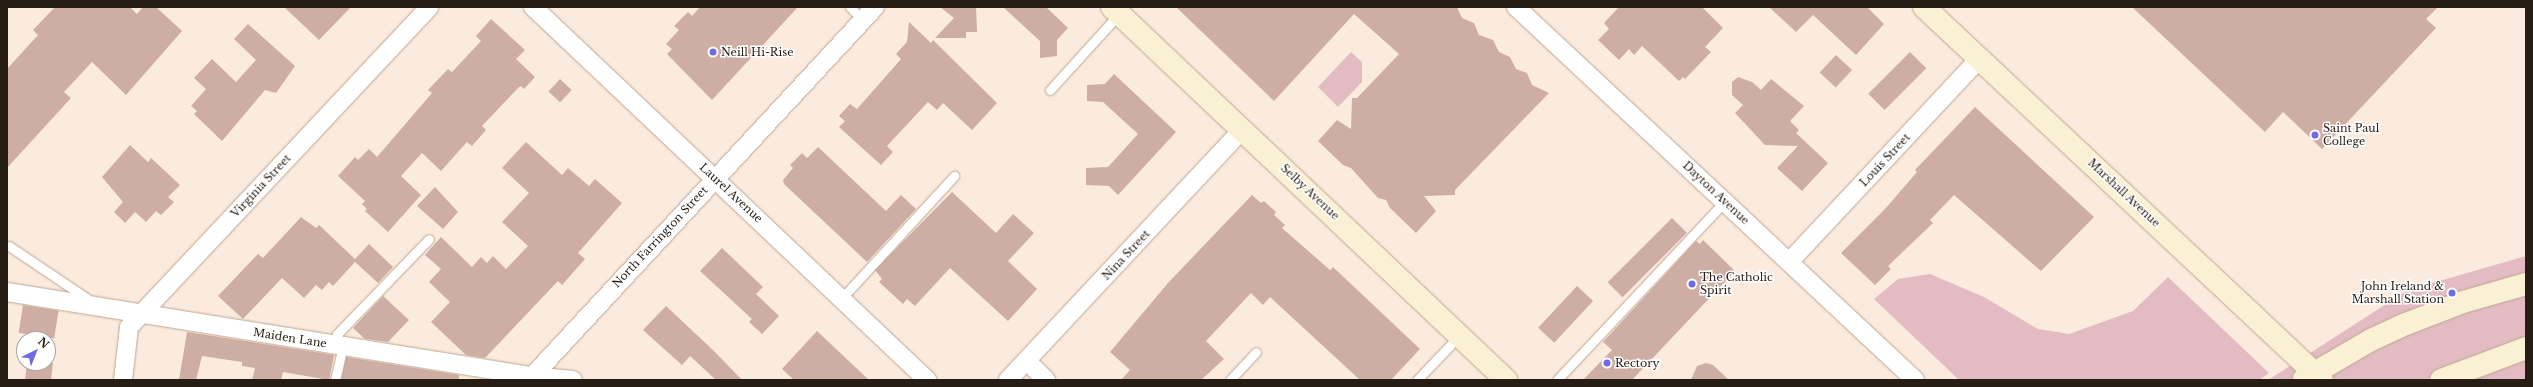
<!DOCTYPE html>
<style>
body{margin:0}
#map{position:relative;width:2533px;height:387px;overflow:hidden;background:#fbebde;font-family:"Libre Baskerville",serif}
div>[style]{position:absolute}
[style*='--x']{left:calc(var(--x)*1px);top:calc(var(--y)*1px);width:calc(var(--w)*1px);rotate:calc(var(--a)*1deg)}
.green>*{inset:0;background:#e3bcc3}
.building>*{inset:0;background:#ceada4;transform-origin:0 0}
.roads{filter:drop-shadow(0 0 1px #bfa691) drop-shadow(0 0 1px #bfa691)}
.lane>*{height:9px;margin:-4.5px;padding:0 4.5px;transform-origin:4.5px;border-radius:4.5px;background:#fff}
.street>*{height:18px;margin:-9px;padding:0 9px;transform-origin:9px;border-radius:9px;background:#fff}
.secondary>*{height:22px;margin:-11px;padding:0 11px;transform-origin:11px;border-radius:11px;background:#faf0d3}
.dots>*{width:11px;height:11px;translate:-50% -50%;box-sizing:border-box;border:2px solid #fff;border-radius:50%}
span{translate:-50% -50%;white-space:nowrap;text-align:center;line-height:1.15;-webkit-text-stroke:3px #fff;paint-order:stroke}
.poi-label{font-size:11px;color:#261d15}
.left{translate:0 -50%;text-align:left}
.right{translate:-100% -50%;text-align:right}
.street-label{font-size:11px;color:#261d15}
.frame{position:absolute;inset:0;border:8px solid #261d15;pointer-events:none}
.north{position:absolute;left:16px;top:331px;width:40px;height:40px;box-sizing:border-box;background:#fff;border:1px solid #a8a5a1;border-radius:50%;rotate:43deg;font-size:11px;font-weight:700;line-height:16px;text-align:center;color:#261d15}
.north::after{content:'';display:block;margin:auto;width:14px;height:18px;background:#706ae5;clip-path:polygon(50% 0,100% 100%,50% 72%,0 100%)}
</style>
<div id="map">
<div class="green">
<i style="clip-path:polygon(1351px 52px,1362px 62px,1362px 82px,1338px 107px,1318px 87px)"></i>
<i style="clip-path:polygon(2526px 256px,2526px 380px,2268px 380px,2408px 290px)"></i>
<i style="clip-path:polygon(1930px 274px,1984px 297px,2038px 329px,2069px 334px,2133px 311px,2168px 277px,2269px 373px,2259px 380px,1959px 380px,1874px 299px,1898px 279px)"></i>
</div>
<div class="building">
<i style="clip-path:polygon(55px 7px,130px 7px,137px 14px,143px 7px,156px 7px,182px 31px,126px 95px,92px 62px,64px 92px,71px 98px,7px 168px,7px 69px,38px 35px,33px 30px)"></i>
<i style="clip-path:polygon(284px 7px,351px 7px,319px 40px)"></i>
<i style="clip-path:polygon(700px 7px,798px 7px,712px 100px,667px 54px,672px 49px,666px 44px,679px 30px,674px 26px,688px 12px,692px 16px)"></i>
<i style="clip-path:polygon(940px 7px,976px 7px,977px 32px,966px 32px,966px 38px,935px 38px,954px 18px)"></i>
<i style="clip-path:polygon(1003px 7px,1046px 7px,1068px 28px,1057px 40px,1057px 56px,1040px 58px,1040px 41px)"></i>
<i style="clip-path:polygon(1176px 7px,1457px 7px,1462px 18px,1474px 23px,1479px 35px,1493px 40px,1499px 52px,1510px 57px,1516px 69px,1527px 73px,1532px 85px,1549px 93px,1455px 190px,1455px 195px,1424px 196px,1436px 211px,1416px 233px,1390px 208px,1386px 200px,1378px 198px,1351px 168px,1343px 165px,1318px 141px,1337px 120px,1351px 129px,1352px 98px,1357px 98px,1399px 54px,1354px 14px,1274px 101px)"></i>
<i style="clip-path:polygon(1619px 7px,1702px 7px,1723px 28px,1705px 47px,1711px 52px,1685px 79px,1683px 77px,1679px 81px,1642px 46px,1634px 55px,1629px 49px,1619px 60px,1598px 40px,1609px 29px,1604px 23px)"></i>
<i style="clip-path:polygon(1769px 7px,1867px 7px,1884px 24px,1856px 55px,1813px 15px,1796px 32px)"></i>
<i style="clip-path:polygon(2132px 7px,2438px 7px,2426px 19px,2436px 28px,2322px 149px,2283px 112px,2265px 132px)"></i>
<i style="clip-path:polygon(491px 19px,525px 50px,516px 59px,535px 77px,524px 89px,521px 86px,518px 88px,482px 126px,486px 130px,472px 146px,467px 142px,441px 171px,422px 153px,401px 176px,421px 195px,388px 232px,365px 211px,367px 209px,362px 204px,365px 201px,338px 176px,355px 157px,358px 160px,369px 149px,377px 157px,432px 93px,428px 90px,448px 69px,452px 72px,481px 41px,476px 36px)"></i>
<i style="clip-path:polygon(909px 22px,931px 43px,933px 40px,997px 103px,972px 130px,943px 103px,937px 110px,928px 102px,887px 146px,893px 152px,881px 165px,839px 127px,845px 121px,839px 116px,850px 104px,857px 109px,901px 59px,896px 54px,907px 42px)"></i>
<i style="clip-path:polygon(248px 24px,295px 66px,276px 93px,265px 90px,222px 141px,194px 114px,197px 111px,191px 106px,206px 89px,194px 78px,212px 59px,236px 82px,256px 60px,234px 39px)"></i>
<i style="left:1910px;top:52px;width:23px;height:59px;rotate:45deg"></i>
<i style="left:1836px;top:55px;width:22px;height:24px;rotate:43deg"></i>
<i style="clip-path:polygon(1114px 74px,1176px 132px,1118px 195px,1109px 186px,1086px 185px,1086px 168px,1108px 167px,1138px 134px,1103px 102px,1087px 101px,1087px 85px,1105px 84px)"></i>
<i style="clip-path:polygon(1738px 77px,1752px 82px,1761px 90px,1771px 79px,1804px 106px,1790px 121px,1799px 130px,1796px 133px,1828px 163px,1802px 191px,1777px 168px,1798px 146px,1765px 145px,1735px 113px,1743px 105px,1732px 95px,1732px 82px)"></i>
<i style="left:560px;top:79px;width:16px;height:17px;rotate:43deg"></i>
<i style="clip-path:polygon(1975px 107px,2094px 217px,2041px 271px,1954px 195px,1930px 220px,1933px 223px,1888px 266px,1891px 269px,1875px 285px,1841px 253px,1885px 209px,1917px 172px,1915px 170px)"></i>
<i style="clip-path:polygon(526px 142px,562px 175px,568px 168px,589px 186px,595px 179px,622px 203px,578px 253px,585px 259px,562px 285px,558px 281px,485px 358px,466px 355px,431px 322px,450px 302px,429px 282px,441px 269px,425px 255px,441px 237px,472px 267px,481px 257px,487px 263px,493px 256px,506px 269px,528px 246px,502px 222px,529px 193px,502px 168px)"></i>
<i style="clip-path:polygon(130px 145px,148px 162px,151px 158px,180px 185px,168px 197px,174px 202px,161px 215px,156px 211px,146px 222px,135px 212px,125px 223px,114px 212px,123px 202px,102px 177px)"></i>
<i style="clip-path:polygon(818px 147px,886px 211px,901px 195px,916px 209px,867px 262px,784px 184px,783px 180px,793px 168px,790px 165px,802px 153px,807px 158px)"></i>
<i style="clip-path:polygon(435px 187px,458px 212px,443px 229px,417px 206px)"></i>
<i style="clip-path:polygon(952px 192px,996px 233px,1013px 214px,1034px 233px,1008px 261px,1037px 289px,1008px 321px,950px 268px,915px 306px,907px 299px,903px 304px,879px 282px,882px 279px,875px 270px)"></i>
<i style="clip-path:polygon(1252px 195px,1261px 203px,1264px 201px,1276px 212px,1274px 215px,1285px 225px,1282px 228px,1330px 270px,1333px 267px,1420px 349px,1391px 380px,1360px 380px,1270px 297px,1263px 305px,1251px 293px,1206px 341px,1224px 359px,1201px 380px,1121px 380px,1130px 370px,1110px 352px,1168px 283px)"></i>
<i style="clip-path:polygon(301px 217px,316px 228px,319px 225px,355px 259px,369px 244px,393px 267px,378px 283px,355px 262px,333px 286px,329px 282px,322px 290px,316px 285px,304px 298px,282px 278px,243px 319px,218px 296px,258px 254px,263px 258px)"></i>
<i style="left:1672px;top:218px;width:21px;height:91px;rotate:45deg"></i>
<i style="clip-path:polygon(1703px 240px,1735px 271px,1632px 380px,1583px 380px,1612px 350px,1603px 342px,1696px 241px,1700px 244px)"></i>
<i style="clip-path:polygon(722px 248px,763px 287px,756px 294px,779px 316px,762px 334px,749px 322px,752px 319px,700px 271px)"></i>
<i style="left:1577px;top:286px;width:22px;height:57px;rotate:43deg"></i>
<i style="clip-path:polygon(383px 296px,409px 320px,388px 342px,365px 339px,353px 328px)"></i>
<i style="left:23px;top:305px;width:36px;height:28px;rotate:9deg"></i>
<i style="clip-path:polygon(666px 306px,714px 351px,742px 380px,716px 380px,690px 356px,682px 365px,643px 330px)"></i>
<i style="clip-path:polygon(817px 331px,869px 380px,794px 380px,782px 369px)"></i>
<i style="clip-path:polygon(187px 332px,334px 355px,329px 380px,283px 372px,281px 380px,252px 380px,255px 368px,242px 366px,242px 362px,202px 356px,196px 380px,179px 380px)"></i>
<i style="clip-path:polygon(346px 357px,459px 375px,459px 380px,341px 380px)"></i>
<i style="clip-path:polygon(27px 363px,53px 363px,51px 380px,25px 380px)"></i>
<i style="clip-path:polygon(1706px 363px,1713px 365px,1729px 380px,1691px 380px,1697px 366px)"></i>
</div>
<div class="roads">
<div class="lane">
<i style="--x:850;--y:7;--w:18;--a:45"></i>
<i style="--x:1050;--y:90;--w:103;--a:-47.8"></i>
<i style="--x:9;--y:246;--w:99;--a:33.9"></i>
<i style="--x:842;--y:298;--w:166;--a:-47.4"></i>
<i style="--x:335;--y:380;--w:28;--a:-77"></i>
<i style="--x:341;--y:353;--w:19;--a:-102"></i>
<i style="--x:337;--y:334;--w:132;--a:-45.9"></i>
<i style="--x:1230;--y:380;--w:38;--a:-47"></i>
<i style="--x:1417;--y:380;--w:62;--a:-46.3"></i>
<i style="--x:1557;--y:380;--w:245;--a:-46.8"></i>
</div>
<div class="street">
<i style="--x:533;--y:7;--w:543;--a:43.43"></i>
<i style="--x:1516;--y:7;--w:546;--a:43.07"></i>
<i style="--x:1790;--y:261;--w:278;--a:-46.9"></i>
<i style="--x:7;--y:292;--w:531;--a:9.11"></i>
<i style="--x:531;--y:376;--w:42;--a:5.4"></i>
<i style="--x:1027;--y:361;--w:27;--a:45"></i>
<i style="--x:123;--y:380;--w:53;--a:-83.5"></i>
<i style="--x:129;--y:327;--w:439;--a:-46.8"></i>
<i style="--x:529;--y:380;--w:509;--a:-47.15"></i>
<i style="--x:1008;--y:380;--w:344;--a:-46.9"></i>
</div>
<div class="secondary">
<i style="--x:1112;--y:7;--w:543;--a:43.43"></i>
<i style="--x:1924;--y:7;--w:545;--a:43.14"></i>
<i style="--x:2304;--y:379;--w:78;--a:-30.2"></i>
<i style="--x:2371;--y:340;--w:38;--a:-25"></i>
<i style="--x:2406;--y:324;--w:61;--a:-21.1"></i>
<i style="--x:2463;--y:302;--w:66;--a:-15.9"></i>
<i style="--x:2441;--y:380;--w:91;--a:-20.6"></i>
</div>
</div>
<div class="dots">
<i style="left:713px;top:52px;background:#706ae5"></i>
<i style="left:2315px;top:135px;background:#706ae5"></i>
<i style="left:1692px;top:284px;background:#706ae5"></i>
<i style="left:2452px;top:293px;background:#706ae5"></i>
<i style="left:1607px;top:363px;background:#706ae5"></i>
</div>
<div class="poi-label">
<span class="left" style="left:721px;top:52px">Neill Hi-Rise</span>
<span class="left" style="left:2323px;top:135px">Saint Paul<br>College</span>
<span class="left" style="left:1700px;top:284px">The Catholic<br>Spirit</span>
<span class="right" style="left:2444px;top:293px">John Ireland &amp;<br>Marshall Station</span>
<span class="left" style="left:1615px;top:363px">Rectory</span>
</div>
<div class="street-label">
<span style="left:1885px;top:160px;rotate:-47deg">Louis Street</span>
<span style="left:261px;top:186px;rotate:-47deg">Virginia Street</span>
<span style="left:1310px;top:192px;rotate:43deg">Selby Avenue</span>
<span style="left:731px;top:193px;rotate:43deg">Laurel Avenue</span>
<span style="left:1716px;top:193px;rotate:43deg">Dayton Avenue</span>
<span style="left:2124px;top:193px;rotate:43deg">Marshall Avenue</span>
<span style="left:660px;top:237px;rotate:-47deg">North Farrington Street</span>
<span style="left:1126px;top:255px;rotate:-47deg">Nina Street</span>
<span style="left:290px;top:338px;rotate:9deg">Maiden Lane</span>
</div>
<div class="frame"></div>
<div class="north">N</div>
</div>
